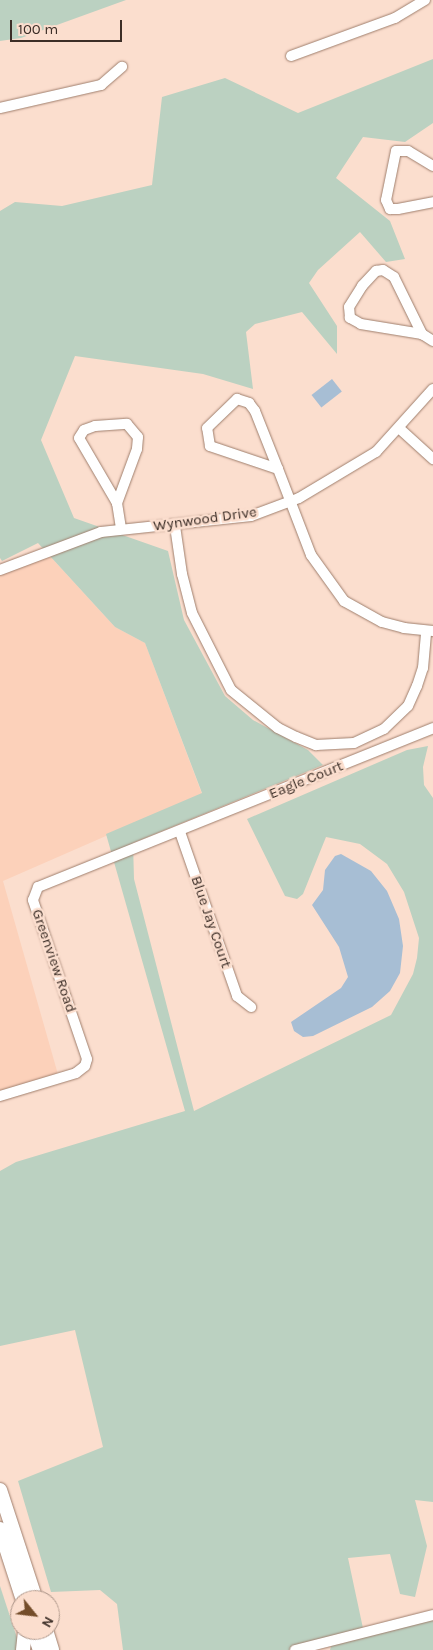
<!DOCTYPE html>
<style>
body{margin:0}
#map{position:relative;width:433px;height:1650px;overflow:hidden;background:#fbdece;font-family:Karla,sans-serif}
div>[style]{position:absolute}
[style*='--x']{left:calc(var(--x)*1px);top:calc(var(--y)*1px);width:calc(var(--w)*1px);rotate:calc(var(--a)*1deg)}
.built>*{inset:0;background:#fcd1ba}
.green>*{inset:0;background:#bbd1c1}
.water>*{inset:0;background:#a7bed4;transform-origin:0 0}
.roads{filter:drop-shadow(0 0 1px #9f7f6d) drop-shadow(0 0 1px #9f7f6d)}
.minor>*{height:10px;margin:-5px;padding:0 5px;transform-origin:5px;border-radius:5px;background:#fff}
.highway>*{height:14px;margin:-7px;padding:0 7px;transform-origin:7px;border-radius:7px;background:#fff}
span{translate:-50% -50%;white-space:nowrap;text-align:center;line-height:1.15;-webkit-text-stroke:5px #fbdece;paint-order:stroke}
.street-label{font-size:15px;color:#3c2e27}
.north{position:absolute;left:10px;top:1590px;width:50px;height:50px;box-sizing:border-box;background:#fbdece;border:1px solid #af988b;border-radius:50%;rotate:119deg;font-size:14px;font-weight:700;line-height:20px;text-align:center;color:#3c2e27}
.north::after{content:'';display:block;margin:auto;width:18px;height:22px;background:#744d2a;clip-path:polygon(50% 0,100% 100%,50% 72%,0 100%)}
.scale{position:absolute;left:10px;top:20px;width:112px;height:22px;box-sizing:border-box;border:2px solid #3c2e27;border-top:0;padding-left:6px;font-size:15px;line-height:18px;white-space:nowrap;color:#3c2e27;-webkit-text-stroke:4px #fbdece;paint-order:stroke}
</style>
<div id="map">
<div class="built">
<i style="clip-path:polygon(47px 553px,115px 627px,145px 643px,202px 794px,3px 881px,59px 1078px,0 1096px,0 570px)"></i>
</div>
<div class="green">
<i style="clip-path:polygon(0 0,126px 0,21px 38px,0 41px)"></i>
<i style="clip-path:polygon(433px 59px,433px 123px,405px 142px,363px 137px,336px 178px,390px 221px,405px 259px,386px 262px,360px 232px,318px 270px,309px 283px,337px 326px,337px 354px,302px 312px,255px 324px,246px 332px,253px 389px,203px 374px,75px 356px,41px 440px,74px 518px,168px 551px,184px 620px,225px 696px,253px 720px,308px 750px,323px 765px,133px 843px,134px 879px,194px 1111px,391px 1015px,413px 974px,417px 958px,419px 938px,404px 892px,387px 864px,360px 844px,326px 837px,303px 894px,297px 899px,285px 896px,247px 819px,407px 750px,428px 746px,423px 767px,424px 785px,433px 798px,433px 1502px,415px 1500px,427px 1546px,415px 1597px,400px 1594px,390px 1554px,348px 1558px,364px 1633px,433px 1615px,433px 1650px,330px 1650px,333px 1640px,293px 1650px,123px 1650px,117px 1604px,100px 1590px,51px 1592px,18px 1481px,103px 1447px,75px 1330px,0 1346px,0 1171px,16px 1162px,185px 1111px,106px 834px,202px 793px,145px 643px,115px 627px,38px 543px,2px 561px,0 558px,0 211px,15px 202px,62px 206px,152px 185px,162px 97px,225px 78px,298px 113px)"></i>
<i style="clip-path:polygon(0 1586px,21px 1650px,0 1650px)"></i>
</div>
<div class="water">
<i style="left:332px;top:379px;width:16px;height:26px;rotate:52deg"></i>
<i style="clip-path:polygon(341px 854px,371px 871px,387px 891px,399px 919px,403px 946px,400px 973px,390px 991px,372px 1007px,313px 1036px,303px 1037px,294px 1031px,291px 1022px,341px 988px,348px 977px,339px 947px,312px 905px,323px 890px,325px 870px,335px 856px)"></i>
</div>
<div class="roads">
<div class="minor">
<i style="--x:291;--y:56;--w:111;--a:-20.1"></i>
<i style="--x:395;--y:18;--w:35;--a:-31"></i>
<i style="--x:0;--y:108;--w:104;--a:-12.8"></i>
<i style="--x:101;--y:85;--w:28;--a:-41"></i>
<i style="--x:433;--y:166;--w:29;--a:-149"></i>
<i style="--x:408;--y:151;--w:12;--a:180"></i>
<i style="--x:396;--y:151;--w:50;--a:101.5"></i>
<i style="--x:386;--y:200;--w:10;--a:66"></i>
<i style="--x:390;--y:209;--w:8;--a:0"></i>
<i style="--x:398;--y:209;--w:36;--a:-11"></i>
<i style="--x:383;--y:270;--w:13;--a:32"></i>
<i style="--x:394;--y:277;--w:64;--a:63.8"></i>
<i style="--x:422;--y:334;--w:62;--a:-170.7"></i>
<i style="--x:361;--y:324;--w:13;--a:-151"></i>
<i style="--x:350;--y:318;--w:11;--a:-95"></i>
<i style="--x:349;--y:307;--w:25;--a:-58"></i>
<i style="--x:362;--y:286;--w:21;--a:-47"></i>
<i style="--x:376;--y:271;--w:7;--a:-8"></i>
<i style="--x:422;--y:334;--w:13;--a:32"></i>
<i style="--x:237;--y:399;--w:13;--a:18"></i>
<i style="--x:249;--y:403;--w:10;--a:53"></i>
<i style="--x:255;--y:411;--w:62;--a:68.4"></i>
<i style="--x:278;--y:469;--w:72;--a:-161.3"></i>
<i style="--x:210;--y:446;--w:18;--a:-99"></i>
<i style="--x:207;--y:428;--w:42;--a:-44"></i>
<i style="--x:127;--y:424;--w:17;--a:50"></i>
<i style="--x:138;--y:437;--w:12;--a:95"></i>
<i style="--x:137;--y:449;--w:58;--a:110.3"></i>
<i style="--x:117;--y:503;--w:75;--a:-120.3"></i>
<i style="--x:79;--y:438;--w:9;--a:-58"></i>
<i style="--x:84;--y:430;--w:12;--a:-20"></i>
<i style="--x:95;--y:426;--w:32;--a:-4"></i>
<i style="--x:400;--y:429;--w:45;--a:42.3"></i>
<i style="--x:278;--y:469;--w:92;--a:69"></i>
<i style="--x:311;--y:555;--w:57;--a:54.3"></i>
<i style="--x:344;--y:601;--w:43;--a:28.9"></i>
<i style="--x:382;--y:622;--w:23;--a:15"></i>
<i style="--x:404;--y:628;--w:29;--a:6"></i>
<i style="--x:117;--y:503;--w:26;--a:81"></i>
<i style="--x:175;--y:526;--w:49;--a:81.7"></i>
<i style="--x:182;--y:574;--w:40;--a:75.6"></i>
<i style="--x:192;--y:613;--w:86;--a:63.1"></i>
<i style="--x:231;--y:690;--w:60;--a:39"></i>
<i style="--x:278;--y:728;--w:20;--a:27"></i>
<i style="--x:296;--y:737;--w:22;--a:22"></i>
<i style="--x:316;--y:745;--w:38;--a:-3"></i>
<i style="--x:354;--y:743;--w:33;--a:-25"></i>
<i style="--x:384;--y:729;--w:33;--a:-44"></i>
<i style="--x:408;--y:706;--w:22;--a:-66"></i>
<i style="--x:417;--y:686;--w:19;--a:-72"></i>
<i style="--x:423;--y:668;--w:36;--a:-85"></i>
<i style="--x:0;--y:570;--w:108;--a:-20.6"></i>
<i style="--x:101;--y:532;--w:151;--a:-6.1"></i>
<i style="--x:251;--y:516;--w:51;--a:-20.6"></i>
<i style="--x:299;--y:498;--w:90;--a:-30.9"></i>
<i style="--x:376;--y:452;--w:85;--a:-47.9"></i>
<i style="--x:180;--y:832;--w:174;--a:70.8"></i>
<i style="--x:237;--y:996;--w:18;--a:38"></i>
<i style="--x:0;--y:1096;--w:79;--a:-16.8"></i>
<i style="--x:76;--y:1073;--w:11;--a:-38"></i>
<i style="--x:85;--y:1066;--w:7;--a:-74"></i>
<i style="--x:87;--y:1059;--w:168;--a:-108.8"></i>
<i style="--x:33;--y:900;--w:14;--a:-69"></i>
<i style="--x:38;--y:887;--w:426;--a:-21.9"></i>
<i style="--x:295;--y:1650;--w:142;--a:-14.2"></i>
</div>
<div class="highway">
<i style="--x:0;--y:1490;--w:116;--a:71.9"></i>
<i style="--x:0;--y:1529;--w:75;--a:72.1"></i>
<i style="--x:33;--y:1630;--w:21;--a:71"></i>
<i style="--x:46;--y:1630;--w:21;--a:73"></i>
<i style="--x:23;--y:1650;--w:20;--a:-84"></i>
</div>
</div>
<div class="street-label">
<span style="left:205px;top:519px;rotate:-8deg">Wynwood Drive</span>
<span style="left:306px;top:780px;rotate:-22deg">Eagle Court</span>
<span style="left:211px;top:922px;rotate:71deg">Blue Jay Court</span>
<span style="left:54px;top:961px;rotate:71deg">Greenview Road</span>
</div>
<div class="north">N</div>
<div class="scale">100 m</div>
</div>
